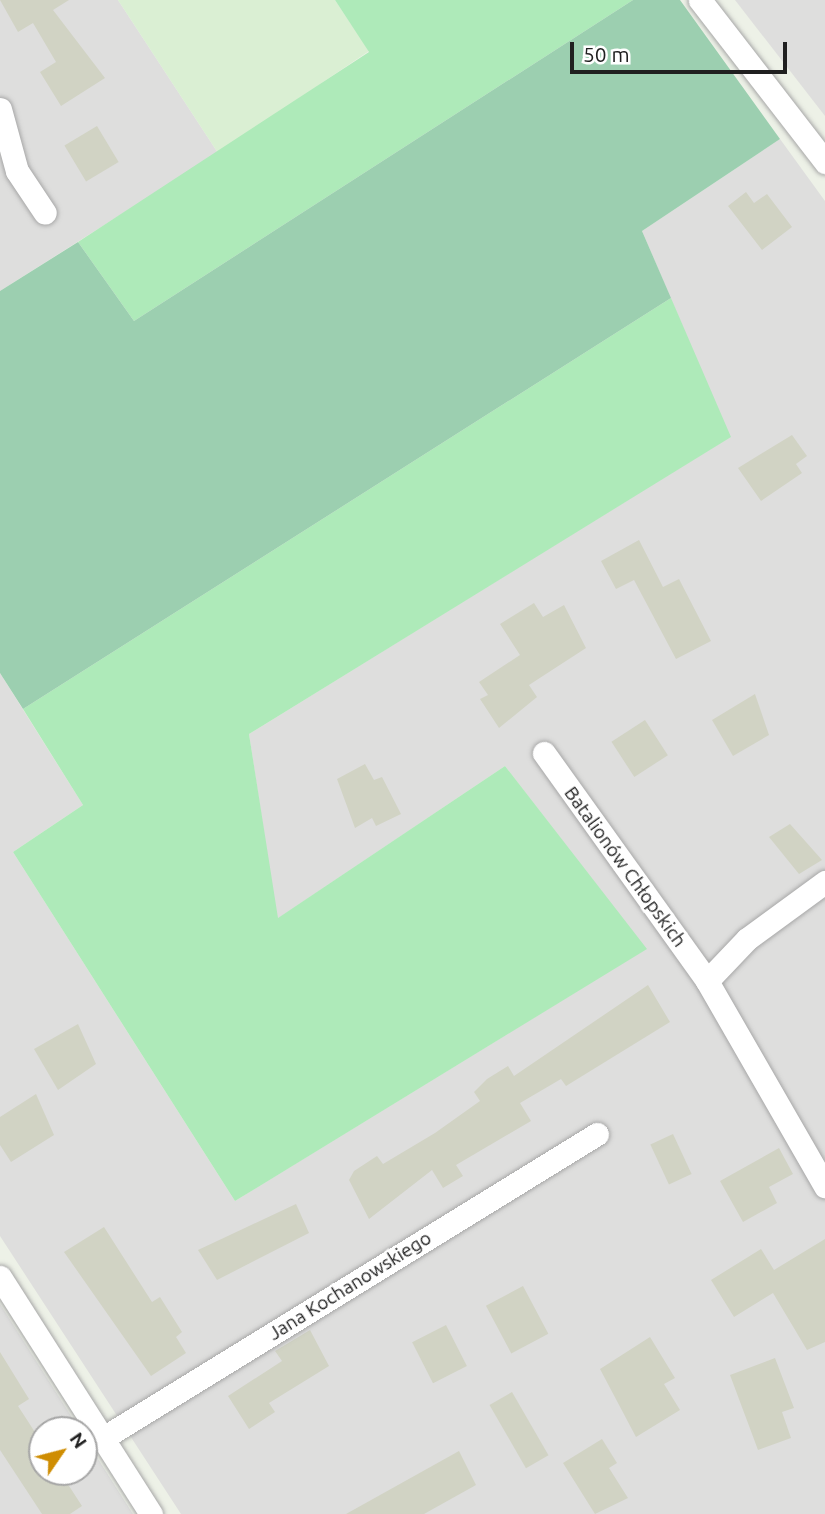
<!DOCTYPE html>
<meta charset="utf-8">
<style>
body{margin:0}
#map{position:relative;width:825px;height:1514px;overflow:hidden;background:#edf1e7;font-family:Ubuntu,sans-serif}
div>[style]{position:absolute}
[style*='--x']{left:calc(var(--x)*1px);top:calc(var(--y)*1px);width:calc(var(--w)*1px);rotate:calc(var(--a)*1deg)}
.residential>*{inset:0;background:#dededd}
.farmland>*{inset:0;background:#daefd3}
.grass>*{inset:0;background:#aeeab9}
.forest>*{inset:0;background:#9ccfb0}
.building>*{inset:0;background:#d1d3c4;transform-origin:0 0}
.roads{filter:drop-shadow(0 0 2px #a7a7a7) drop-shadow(0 0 2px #a7a7a7)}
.street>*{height:23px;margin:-11.5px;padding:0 11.5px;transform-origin:11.5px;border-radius:11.5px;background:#fff}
span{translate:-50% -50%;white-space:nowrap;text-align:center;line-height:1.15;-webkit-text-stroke:5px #fff;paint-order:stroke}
.street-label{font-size:19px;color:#202020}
.north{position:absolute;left:28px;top:1416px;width:70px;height:70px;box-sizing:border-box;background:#fff;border:2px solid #a6a6a6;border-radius:50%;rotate:55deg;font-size:19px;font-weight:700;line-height:28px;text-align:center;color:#202020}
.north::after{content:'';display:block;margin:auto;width:24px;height:32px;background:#cf8d02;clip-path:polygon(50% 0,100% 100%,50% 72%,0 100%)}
.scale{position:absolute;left:570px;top:42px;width:217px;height:32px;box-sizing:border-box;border:4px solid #202020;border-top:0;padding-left:9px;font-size:21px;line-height:24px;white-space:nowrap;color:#202020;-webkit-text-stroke:5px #fff;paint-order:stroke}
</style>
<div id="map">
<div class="residential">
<i style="clip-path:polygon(0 0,118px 0,218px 153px,0 291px)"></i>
<i style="clip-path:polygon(735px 0,825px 0,825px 116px)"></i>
<i style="clip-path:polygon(780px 139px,825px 201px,825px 1514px,181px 1514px,0 1236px,0 673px,83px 805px,13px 852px,235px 1201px,646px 949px,505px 766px,277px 919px,249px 734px,730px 437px,642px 231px)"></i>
<i style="clip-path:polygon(0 1304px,80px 1430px,42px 1430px,42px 1472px,84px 1472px,84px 1437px,133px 1514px,0 1514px)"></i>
</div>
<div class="farmland">
<i style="clip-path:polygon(118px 0,335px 0,369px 51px,218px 153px)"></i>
</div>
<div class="grass">
<i style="clip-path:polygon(335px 0,633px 0,134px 321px,78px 242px,369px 52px)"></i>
<i style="clip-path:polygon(671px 298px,731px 437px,249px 734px,278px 918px,505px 766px,647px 949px,235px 1201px,13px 852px,83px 805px,23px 709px)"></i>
</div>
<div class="forest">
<i style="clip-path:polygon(633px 0,680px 0,780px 139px,642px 231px,671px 298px,23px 709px,0 673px,0 291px,78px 242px,134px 321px)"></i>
</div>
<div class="building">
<i style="clip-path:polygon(0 0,69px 0,53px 10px,105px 78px,61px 106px,40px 72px,56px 62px,33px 23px,18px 32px)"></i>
<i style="left:97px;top:126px;width:42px;height:38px;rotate:59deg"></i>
<i style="clip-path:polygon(746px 192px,754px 203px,767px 194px,792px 227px,762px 250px,728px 206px)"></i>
<i style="clip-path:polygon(792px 435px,807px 456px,796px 464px,802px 473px,761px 501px,738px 468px)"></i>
<i style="clip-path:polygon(639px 540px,663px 587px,679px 579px,711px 641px,676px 659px,634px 580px,616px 589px,601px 561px)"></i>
<i style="clip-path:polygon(534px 603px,543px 617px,564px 605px,586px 648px,529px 685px,537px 697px,499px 728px,480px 699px,488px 695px,479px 682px,520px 655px,500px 624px)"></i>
<i style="clip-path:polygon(755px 694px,769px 735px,733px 756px,712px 720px)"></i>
<i style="left:645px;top:720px;width:42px;height:40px;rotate:57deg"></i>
<i style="clip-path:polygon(365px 764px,374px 780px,382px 777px,401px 814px,376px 826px,372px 818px,355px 828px,337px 779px)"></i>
<i style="clip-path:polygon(790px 824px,822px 860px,799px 874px,769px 837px)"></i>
<i style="clip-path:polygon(648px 985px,670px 1022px,566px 1086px,561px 1079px,520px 1103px,531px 1121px,456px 1165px,463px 1176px,443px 1188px,432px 1170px,369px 1219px,349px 1180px,354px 1171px,377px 1156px,383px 1164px,435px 1133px,480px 1101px,474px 1092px,487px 1079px,508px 1066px,514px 1076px)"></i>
<i style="clip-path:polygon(78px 1024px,96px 1064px,58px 1090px,34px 1049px)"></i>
<i style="clip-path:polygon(36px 1094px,54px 1135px,11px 1162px,0 1145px,0 1117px)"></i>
<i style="left:673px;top:1134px;width:44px;height:25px;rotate:65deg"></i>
<i style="clip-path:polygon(779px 1148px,793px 1174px,769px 1187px,777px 1203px,743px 1222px,720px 1181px)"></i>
<i style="clip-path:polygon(296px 1204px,309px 1233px,217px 1280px,198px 1250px)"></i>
<i style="clip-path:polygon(104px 1227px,152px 1302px,160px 1297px,182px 1332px,176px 1337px,186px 1353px,151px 1376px,64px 1252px)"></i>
<i style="clip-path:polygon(825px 1239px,825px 1342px,807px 1350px,773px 1293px,734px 1317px,711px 1280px,761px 1249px,774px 1270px)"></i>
<i style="left:523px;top:1286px;width:54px;height:42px;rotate:62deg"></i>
<i style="left:446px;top:1325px;width:46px;height:38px;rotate:63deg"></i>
<i style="clip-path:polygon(310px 1330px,329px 1366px,269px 1403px,275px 1412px,249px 1429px,228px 1396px,282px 1361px,275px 1351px)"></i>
<i style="clip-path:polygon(650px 1337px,675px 1378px,664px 1384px,680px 1410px,636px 1437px,600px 1369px)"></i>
<i style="clip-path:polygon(0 1352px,29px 1399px,18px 1406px,42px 1443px,42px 1472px,60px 1472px,82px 1506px,70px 1514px,42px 1514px,0 1450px)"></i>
<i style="clip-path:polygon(775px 1358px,794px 1408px,782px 1412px,791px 1438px,758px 1450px,730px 1375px)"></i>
<i style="left:512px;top:1392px;width:73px;height:26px;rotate:60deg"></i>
<i style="clip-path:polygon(602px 1439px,617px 1463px,609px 1468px,628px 1498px,595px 1514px,563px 1463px)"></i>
<i style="clip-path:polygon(459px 1451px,476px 1485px,424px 1514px,346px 1514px)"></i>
</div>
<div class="roads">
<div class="street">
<i style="--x:700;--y:0;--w:205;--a:52.3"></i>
<i style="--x:0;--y:109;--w:64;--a:74.7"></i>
<i style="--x:17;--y:171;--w:50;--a:56.3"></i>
<i style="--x:544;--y:753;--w:280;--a:54.4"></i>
<i style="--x:707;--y:981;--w:237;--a:60.1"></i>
<i style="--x:707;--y:981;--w:58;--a:-46.4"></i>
<i style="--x:747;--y:939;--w:97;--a:-36.2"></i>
<i style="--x:0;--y:1277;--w:281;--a:57.5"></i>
<i style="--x:103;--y:1438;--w:580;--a:-31.61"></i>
</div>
</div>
<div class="street-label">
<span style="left:625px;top:867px;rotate:54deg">Batalionów Chłopskich</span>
<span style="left:350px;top:1286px;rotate:-32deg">Jana Kochanowskiego</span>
</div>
<div class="north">N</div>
<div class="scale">50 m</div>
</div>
